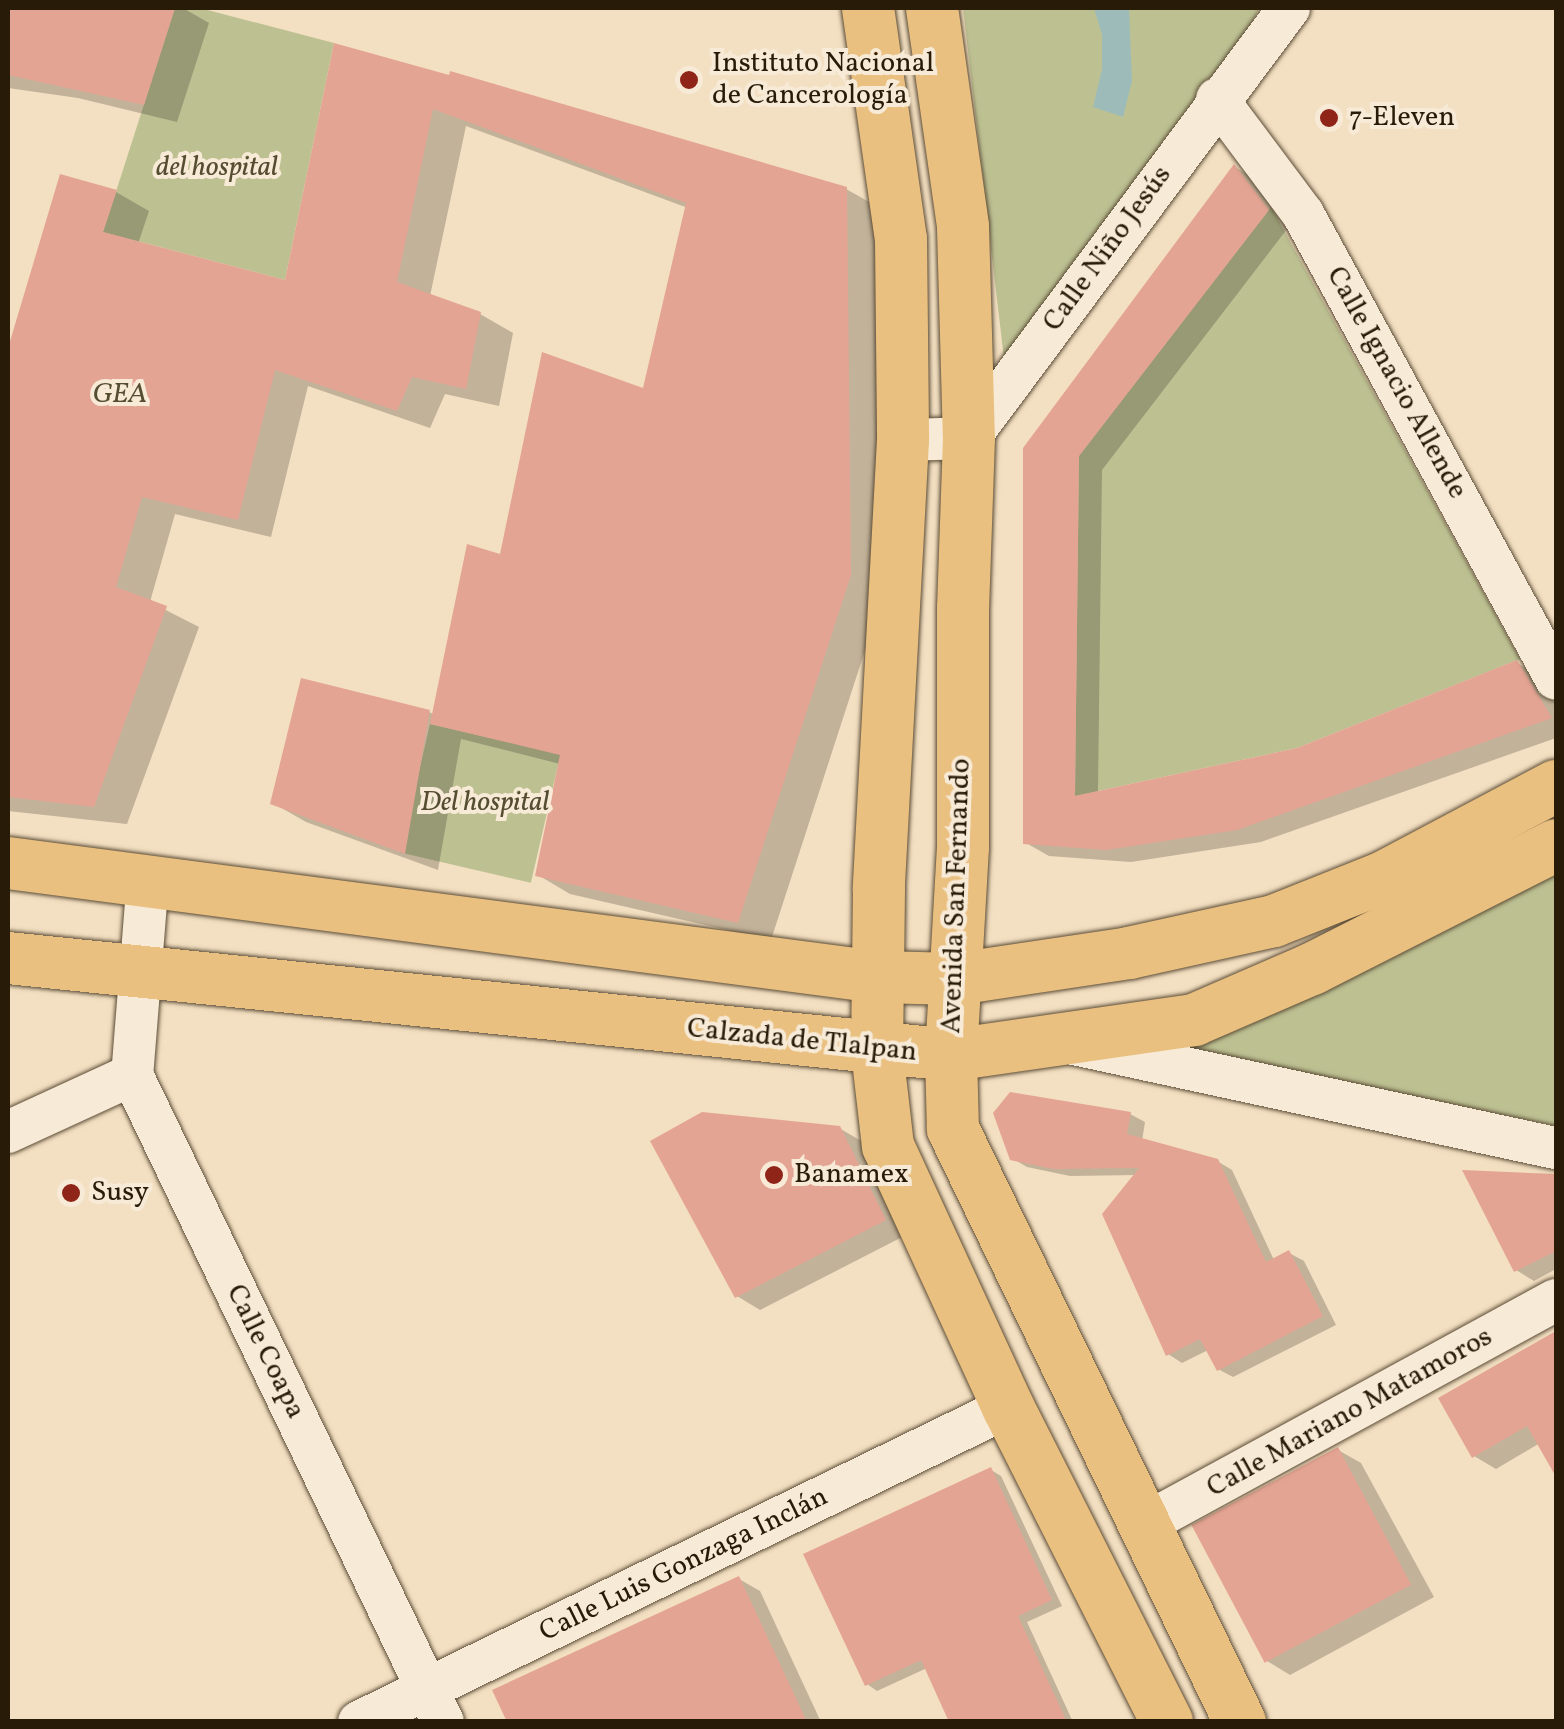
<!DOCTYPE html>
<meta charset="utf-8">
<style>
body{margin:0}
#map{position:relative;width:1564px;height:1729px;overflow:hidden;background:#f3dfc1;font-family:Vollkorn,serif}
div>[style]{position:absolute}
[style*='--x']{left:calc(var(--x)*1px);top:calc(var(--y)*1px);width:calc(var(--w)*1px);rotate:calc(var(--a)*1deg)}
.green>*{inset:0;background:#bdc192;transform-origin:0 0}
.water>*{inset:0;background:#9dbcb9}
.shadow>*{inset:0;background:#0003}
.building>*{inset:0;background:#e4a493;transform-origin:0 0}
.roads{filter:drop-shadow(0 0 2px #5b4c36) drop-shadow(0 0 2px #5b4c36)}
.minor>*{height:42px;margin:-21px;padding:0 21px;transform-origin:21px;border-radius:21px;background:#f7ead7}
.major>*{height:52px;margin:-26px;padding:0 26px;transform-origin:26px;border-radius:26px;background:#eac080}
.dots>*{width:28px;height:28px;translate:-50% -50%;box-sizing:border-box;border:5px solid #f7ead7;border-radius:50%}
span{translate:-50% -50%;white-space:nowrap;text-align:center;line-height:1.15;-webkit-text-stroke:8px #f7ead7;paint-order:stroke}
.poi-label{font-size:28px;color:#281b08}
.left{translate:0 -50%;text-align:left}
.park-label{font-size:28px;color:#554d31;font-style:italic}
.street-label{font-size:28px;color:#281b08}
.frame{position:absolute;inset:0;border:10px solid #281b08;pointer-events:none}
</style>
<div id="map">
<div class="green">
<i style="clip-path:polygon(175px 8px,200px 8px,334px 43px,285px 280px,103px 232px)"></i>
<i style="clip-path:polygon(963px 8px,1259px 8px,1248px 32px,1004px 359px)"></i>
<i style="clip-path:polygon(1271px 207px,1520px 659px,1297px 748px,1075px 796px,1079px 456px)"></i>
<i style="left:430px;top:724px;width:134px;height:132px;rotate:13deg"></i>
<i style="clip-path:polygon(1556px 856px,1556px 1126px,1182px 1048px)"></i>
</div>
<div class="water">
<i style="clip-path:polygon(1094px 8px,1129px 8px,1132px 81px,1123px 117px,1093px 107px,1102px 69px,1102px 35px)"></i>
</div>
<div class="shadow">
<i style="clip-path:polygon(8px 8px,183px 8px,209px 23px,177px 122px,78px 98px,8px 88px)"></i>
<i style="clip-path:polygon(336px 46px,846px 189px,880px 208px,883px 595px,771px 940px,570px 894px,538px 875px,560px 764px,461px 739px,438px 870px,306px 822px,273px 803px,429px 712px,435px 715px,501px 558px,645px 392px,688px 208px,466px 126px,430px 296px,480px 314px,513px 333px,499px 406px,445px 394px,430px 428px,308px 386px,271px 537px,175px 514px,150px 602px,199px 627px,127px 824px,8px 811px,8px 358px,62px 177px,116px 192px,149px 211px,138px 244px,287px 283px)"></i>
<i style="clip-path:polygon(1235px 167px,1258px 181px,1291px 224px,1102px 470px,1098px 793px,1297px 751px,1517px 663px,1541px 677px,1556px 703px,1556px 738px,1261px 842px,1131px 862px,1049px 856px,1026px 843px,1025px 449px)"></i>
<i style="clip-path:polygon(1130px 1114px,1145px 1122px,1142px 1141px,1217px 1161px,1232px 1170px,1274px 1260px,1289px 1253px,1304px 1261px,1336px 1325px,1233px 1377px,1218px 1369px,1208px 1350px,1182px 1363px,1168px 1354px,1136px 1175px,1070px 1176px,1027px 1167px,1012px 1158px)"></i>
<i style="clip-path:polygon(839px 1128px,863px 1142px,908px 1234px,760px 1310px,737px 1296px)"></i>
<i style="clip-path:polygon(1466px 1172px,1556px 1176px,1556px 1269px,1534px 1281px,1516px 1270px)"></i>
<i style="clip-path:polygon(1556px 1334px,1556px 1471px,1540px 1443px,1496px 1469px,1474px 1456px,1442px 1399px)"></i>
<i style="clip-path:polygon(1338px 1450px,1361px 1463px,1434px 1597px,1290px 1675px,1267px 1661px)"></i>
<i style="clip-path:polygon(991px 1470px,1001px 1476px,1062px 1606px,1027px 1622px,1073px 1722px,952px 1722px,927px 1668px,877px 1691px,867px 1684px)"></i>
<i style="clip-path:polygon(739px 1579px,760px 1591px,821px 1722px,509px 1722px)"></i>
</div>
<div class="building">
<i style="clip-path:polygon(8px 8px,175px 8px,144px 105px,8px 75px)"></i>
<i style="clip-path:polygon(334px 43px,449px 75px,450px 71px,847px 187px,851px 575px,738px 923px,535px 876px,560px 755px,430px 724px,467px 544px,500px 554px,542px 352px,643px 388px,686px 203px,433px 109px,397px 282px,481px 312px,466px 389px,412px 377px,397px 411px,275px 370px,238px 520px,142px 497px,116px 587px,167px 606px,94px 807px,8px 797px,8px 348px,60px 174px,117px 190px,103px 232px,285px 280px)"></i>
<i style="clip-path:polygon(1234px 164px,1269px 210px,1079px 456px,1075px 796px,1297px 748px,1517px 660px,1552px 718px,1237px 830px,1106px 850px,1023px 844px,1023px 448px)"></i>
<i style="clip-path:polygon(301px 678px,430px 710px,405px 854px,270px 804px)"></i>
<i style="clip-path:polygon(1010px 1092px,1131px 1112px,1127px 1134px,1218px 1159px,1266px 1262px,1289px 1250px,1323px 1316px,1217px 1371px,1200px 1339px,1166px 1356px,1102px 1214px,1139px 1168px,1053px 1169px,1010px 1160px,993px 1113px)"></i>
<i style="clip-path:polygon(702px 1112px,840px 1126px,886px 1220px,735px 1298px,650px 1141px)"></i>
<i style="clip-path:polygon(1462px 1170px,1556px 1174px,1556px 1251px,1514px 1272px)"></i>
<i style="clip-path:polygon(1556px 1331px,1556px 1477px,1527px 1426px,1472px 1458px,1438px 1398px)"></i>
<i style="left:1338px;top:1447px;width:156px;height:166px;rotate:62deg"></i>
<i style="clip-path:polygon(991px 1467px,1052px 1600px,1018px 1616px,1067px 1722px,949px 1722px,921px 1660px,865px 1686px,803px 1554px)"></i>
<i style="clip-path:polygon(739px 1576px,807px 1722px,507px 1722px,492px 1690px)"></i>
</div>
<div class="roads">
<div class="minor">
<i style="--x:1217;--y:99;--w:144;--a:53.2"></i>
<i style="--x:1303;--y:214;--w:529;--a:61.45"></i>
<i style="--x:903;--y:440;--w:66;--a:-1.7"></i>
<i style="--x:969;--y:438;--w:536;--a:-53.34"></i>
<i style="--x:148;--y:878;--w:198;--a:94.6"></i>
<i style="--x:132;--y:1075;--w:718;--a:64.33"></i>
<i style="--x:1074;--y:1044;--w:493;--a:12.2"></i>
<i style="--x:8;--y:1132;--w:136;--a:-24.7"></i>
<i style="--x:1143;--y:1525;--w:470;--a:-28.6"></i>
<i style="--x:359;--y:1722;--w:721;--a:-25.89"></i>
</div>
<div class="major">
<i style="--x:868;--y:8;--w:233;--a:81.9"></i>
<i style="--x:901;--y:239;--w:201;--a:89.4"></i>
<i style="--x:903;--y:440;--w:450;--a:93.1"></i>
<i style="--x:879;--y:889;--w:162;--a:90.7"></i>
<i style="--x:877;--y:1051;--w:96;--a:83.4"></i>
<i style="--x:888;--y:1146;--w:287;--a:65.3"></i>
<i style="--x:1008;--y:1407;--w:353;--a:63.2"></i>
<i style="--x:932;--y:8;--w:221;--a:81.9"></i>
<i style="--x:963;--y:227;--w:211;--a:88.4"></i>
<i style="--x:969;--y:438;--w:170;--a:92"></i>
<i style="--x:963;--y:608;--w:239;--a:90"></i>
<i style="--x:963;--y:847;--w:208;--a:93.3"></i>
<i style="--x:951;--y:1055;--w:74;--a:88.5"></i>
<i style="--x:953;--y:1129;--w:659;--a:64.17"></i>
<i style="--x:8;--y:863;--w:877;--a:7.47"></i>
<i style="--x:878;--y:977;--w:78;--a:1.5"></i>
<i style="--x:956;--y:979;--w:175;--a:-8.5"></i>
<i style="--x:1129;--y:953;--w:148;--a:-12.4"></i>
<i style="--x:1274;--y:921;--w:118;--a:-21.8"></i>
<i style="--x:1384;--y:877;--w:195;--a:-27.9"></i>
<i style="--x:8;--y:958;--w:948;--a:5.87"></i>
<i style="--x:951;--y:1055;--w:246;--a:-8.2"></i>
<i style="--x:1194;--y:1020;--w:129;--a:-23.4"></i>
<i style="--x:1312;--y:969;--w:274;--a:-26.9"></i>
</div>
</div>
<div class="dots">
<i style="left:689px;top:80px;background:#8f2418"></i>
<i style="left:1329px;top:118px;background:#8f2418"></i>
<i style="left:774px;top:1175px;background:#8f2418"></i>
<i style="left:71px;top:1193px;background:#8f2418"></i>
</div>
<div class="poi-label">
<span class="left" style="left:712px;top:80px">Instituto Nacional<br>de Cancerología</span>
<span class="left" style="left:1349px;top:118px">7-Eleven</span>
<span class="left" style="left:794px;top:1175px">Banamex</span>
<span class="left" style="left:91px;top:1193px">Susy</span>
</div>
<div class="park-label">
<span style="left:217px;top:168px">del hospital</span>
<span style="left:120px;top:395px">GEA</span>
<span style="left:485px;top:803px">Del hospital</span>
</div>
<div class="street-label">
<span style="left:1108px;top:249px;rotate:-54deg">Calle Niño Jesús</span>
<span style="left:1396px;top:383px;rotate:61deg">Calle Ignacio Allende</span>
<span style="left:957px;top:896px;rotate:-88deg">Avenida San Fernando</span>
<span style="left:802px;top:1041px;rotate:6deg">Calzada de Tlalpan</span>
<span style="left:265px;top:1352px;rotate:64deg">Calle Coapa</span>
<span style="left:1350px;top:1413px;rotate:-29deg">Calle Mariano Matamoros</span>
<span style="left:684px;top:1565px;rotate:-26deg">Calle Luis Gonzaga Inclán</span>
</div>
<div class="frame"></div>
</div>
